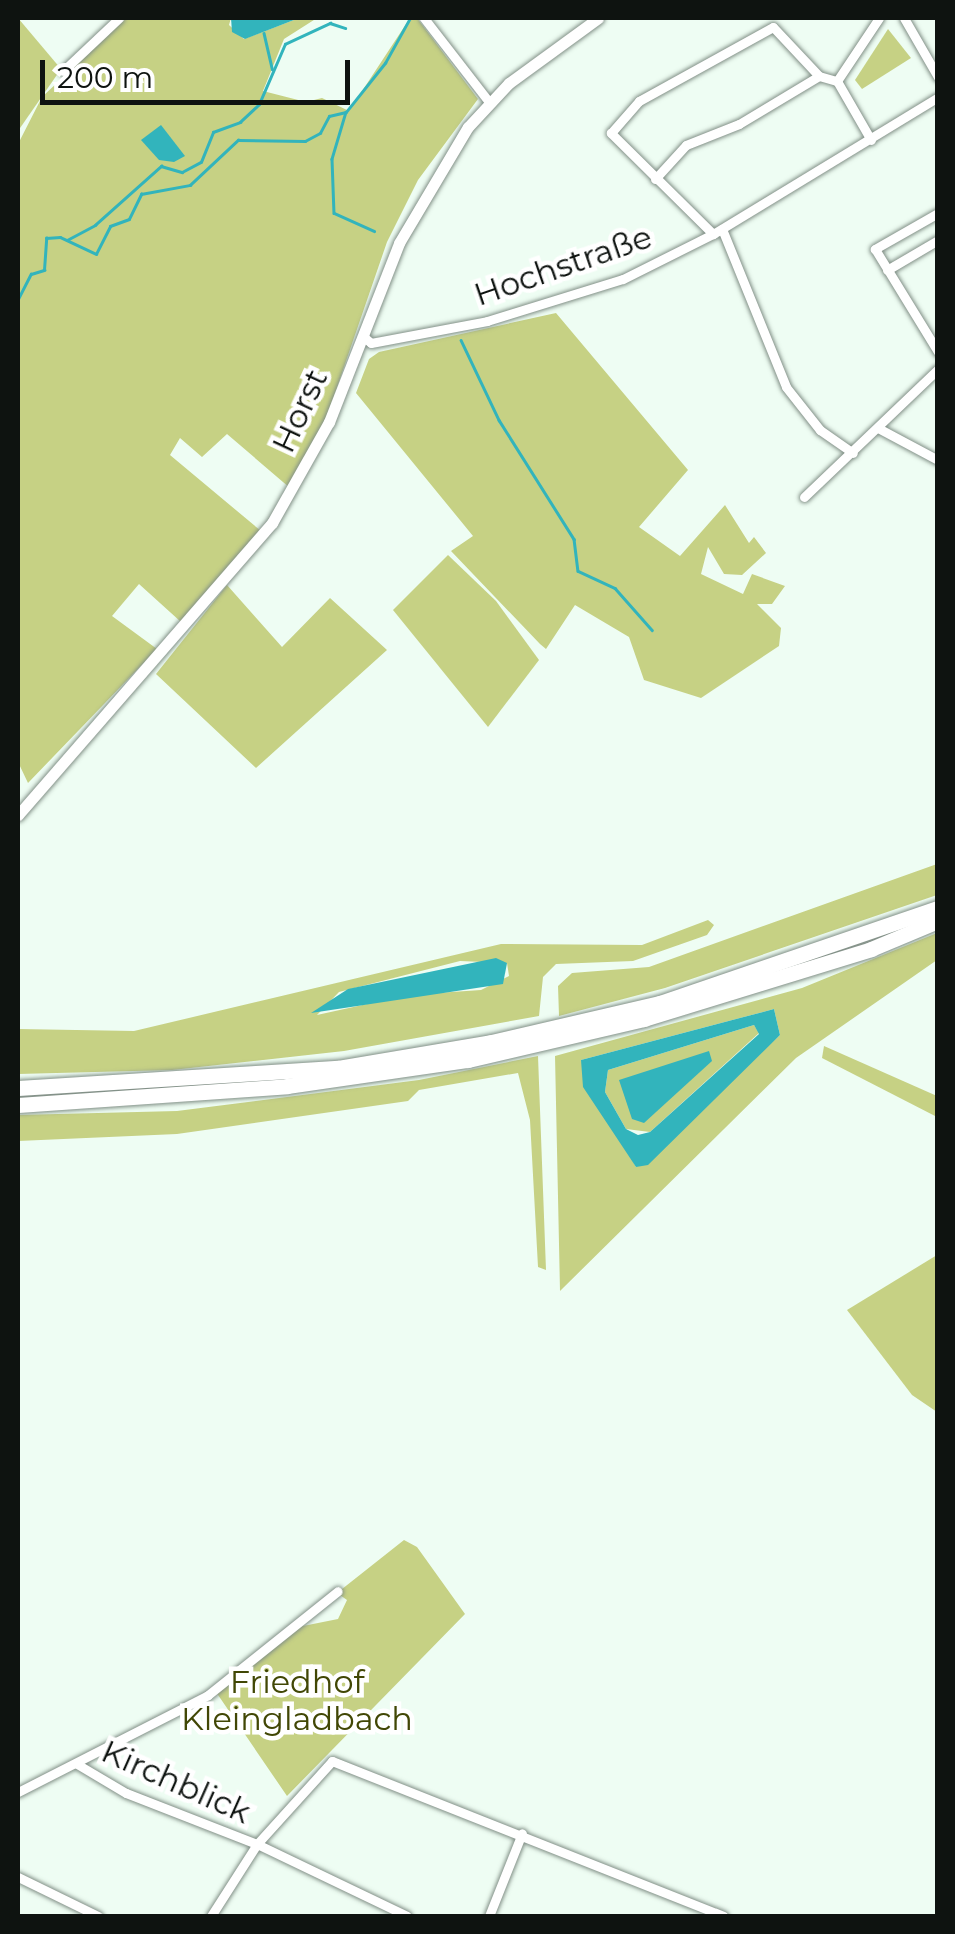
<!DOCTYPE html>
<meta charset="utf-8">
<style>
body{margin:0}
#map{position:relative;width:955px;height:1934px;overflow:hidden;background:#eefdf3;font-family:Montserrat,sans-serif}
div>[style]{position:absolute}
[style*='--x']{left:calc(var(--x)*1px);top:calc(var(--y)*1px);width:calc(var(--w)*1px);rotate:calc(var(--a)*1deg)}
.green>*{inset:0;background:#c6d184}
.water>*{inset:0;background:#32b4bc}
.stream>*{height:2.5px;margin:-1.25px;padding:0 1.25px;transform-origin:1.25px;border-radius:1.25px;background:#32b4bc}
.roads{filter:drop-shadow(0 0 2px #829087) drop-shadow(0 0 2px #829087)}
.minor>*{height:9px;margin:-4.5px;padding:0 4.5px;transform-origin:4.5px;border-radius:4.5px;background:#fff}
.tertiary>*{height:11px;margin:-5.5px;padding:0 5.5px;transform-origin:5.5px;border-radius:5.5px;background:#fff}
.motorway>*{height:15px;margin:-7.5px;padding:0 7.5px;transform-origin:7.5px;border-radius:7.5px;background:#fff}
span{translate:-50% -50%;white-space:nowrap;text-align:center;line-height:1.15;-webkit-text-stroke:9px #fff;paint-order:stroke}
.street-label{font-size:32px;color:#0e1310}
.park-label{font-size:32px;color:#414705}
.frame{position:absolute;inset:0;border:20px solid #0e1310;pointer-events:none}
.scale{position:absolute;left:40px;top:60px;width:310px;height:45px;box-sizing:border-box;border:5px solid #0e1310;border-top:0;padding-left:12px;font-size:30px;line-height:35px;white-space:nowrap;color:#0e1310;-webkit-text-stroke:8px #fff;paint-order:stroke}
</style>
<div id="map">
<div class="green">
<i style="clip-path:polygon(18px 18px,61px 69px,18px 131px)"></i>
<i style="clip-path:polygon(126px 18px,231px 18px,229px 25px,244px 39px,299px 18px,317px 18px,284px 39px,263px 91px,306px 102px,322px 98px,349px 111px,410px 18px,417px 18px,478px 99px,418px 180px,387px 242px,324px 425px,290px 488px,227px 434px,202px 457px,180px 438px,170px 455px,261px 531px,181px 622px,139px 584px,112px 616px,157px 649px,28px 783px,18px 762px,18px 144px,42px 97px)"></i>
<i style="clip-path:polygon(888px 29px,911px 58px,862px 89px,855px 80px)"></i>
<i style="clip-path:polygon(556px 313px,688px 470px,639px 527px,680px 556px,725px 505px,749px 543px,754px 537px,766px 553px,742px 575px,724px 574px,708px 547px,701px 574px,743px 594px,752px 574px,785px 586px,772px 604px,757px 604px,781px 628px,779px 646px,701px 698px,644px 680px,629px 637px,575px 605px,546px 649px,540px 644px,451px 551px,473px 536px,356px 393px,369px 359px,379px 352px)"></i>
<i style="clip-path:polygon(448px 555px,496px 601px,539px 660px,488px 727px,393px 610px)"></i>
<i style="clip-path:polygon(227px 585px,282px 647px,330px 598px,387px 650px,256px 768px,156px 674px)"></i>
<i style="clip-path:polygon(937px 864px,937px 895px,665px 988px,559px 1016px,558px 986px,572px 973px,649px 967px)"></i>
<i style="clip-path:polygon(evenodd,708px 920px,714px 925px,707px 935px,633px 961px,556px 964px,543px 977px,539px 1016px,344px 1051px,172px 1070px,18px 1074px,18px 1029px,134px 1031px,501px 944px,642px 945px,708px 920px,460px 961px,507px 963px,509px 976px,481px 990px,408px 995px,317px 1015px,339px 992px,460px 961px)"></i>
<i style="clip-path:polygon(evenodd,937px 933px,937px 960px,796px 1058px,560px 1291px,555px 1056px,802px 988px,937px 933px,774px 1009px,780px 1035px,636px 1167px,581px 1060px,774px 1009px)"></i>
<i style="clip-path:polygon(754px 1025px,759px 1033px,650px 1132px,626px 1129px,605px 1092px,608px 1070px)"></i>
<i style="clip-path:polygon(824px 1046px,937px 1096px,937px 1117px,822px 1058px)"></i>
<i style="clip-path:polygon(538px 1056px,546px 1270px,538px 1267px,530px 1120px,518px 1073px,419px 1090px,408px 1101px,177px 1134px,18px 1141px,18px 1115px,177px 1111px,419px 1080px)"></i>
<i style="clip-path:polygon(937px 1255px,937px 1412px,912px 1395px,847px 1310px)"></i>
<i style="clip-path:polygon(404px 1540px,417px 1547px,465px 1614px,287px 1796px,216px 1692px,298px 1627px,338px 1619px,347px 1600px,337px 1593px)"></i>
</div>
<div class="water">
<i style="clip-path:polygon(231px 18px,299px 18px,245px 39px,232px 32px)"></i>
<i style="clip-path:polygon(161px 125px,185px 156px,174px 162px,159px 160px,141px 140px)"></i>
<i style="clip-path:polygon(496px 958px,507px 963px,503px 984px,311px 1013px,348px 989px)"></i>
<i style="clip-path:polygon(evenodd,774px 1009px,780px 1035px,648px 1165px,636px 1167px,583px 1087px,581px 1060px,774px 1009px,754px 1025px,759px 1034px,650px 1132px,638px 1135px,626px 1129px,605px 1092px,608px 1070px,754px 1025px)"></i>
<i style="clip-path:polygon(709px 1051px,712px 1061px,644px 1123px,632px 1119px,619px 1080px)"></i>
</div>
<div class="stream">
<i style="--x:264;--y:33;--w:37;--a:77"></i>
<i style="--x:346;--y:112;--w:49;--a:106.6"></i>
<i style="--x:332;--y:159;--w:54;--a:87.9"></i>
<i style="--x:334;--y:213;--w:44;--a:24.2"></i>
<i style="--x:67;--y:240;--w:32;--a:-28"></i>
<i style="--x:95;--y:225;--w:89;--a:-41.8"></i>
<i style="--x:161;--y:166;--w:22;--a:16"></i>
<i style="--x:182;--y:172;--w:21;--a:-28"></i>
<i style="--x:201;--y:162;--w:32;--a:-68"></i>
<i style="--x:213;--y:132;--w:29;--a:-20"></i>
<i style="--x:240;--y:122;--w:26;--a:-43"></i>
<i style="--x:259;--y:104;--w:65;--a:-66.6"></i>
<i style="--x:285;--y:44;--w:50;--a:-25"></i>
<i style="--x:330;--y:23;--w:16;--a:18"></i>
<i style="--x:18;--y:299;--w:28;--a:-63"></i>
<i style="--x:31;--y:274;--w:14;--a:-17"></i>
<i style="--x:44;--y:270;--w:32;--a:-86"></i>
<i style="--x:46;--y:238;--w:14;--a:-4"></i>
<i style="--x:60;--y:237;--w:40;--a:25"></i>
<i style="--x:96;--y:254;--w:31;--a:-63"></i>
<i style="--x:110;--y:226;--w:20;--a:-20"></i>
<i style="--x:129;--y:219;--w:28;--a:-64"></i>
<i style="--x:141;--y:194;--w:50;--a:-10.4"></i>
<i style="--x:190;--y:185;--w:66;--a:-43.2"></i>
<i style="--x:238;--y:140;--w:67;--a:0.9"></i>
<i style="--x:305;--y:141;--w:17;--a:-28"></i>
<i style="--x:320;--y:133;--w:19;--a:-62"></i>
<i style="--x:329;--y:116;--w:17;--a:-13"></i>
<i style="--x:346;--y:112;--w:63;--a:-51.5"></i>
<i style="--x:385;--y:63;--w:51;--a:-60.9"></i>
<i style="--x:461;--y:340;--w:89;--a:64.6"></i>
<i style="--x:499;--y:420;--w:141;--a:57.8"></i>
<i style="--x:574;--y:539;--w:32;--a:83"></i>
<i style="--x:578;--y:571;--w:41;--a:24.7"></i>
<i style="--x:615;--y:588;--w:56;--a:48.6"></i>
</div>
<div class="roads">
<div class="minor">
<i style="--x:424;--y:18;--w:108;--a:52.2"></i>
<i style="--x:904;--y:18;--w:68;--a:60"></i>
<i style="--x:63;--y:71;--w:77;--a:-43.4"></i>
<i style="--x:837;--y:81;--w:76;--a:-56.3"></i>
<i style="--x:837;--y:81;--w:68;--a:60"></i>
<i style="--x:655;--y:179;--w:46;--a:-47.6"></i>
<i style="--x:686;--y:145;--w:57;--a:-21.6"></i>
<i style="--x:739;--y:124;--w:93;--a:-31"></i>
<i style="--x:819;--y:76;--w:19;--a:16"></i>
<i style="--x:938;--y:213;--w:73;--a:150.3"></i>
<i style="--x:875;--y:249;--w:121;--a:58.5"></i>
<i style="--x:722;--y:229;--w:170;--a:67.9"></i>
<i style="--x:786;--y:387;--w:55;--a:51.7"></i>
<i style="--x:820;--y:430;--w:40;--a:34.9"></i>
<i style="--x:713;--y:234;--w:144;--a:-135.3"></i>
<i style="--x:611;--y:133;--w:43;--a:-48.8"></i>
<i style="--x:639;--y:101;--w:153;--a:-28.9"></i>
<i style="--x:773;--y:27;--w:67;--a:46.8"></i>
<i style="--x:887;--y:270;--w:59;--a:-30.5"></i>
<i style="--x:364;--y:337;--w:9;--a:41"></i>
<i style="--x:371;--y:343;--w:118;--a:-10.7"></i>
<i style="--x:487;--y:321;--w:142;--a:-17.2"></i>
<i style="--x:623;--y:279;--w:101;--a:-26.6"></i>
<i style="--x:713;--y:234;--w:263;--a:-31.3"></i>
<i style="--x:878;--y:428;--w:68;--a:28.1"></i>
<i style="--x:804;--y:497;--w:185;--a:-43.7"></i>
<i style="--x:77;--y:1764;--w:57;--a:30.6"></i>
<i style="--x:126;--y:1793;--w:141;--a:21.3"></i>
<i style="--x:257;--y:1844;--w:166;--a:25.6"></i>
<i style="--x:18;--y:1792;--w:213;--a:-27"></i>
<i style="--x:208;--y:1695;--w:166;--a:-38.7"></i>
<i style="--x:18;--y:1877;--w:89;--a:26"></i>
<i style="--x:211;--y:1916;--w:85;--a:-57.4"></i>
<i style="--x:257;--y:1844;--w:112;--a:-47.9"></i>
<i style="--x:332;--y:1761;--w:421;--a:21.6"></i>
<i style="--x:489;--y:1916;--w:89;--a:-68.3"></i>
</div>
<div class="tertiary">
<i style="--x:18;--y:815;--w:387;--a:-49"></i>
<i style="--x:272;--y:523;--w:116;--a:-60.6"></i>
<i style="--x:329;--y:422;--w:192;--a:-68.6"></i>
<i style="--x:399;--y:243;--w:135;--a:-59.3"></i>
<i style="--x:468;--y:127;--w:60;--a:-47"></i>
<i style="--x:509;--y:83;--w:110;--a:-36.1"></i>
</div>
<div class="motorway">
<i style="--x:18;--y:1088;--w:321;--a:-3.6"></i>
<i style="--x:338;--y:1068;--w:155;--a:-9.6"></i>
<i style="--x:491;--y:1042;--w:173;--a:-13"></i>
<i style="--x:660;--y:1003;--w:294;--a:-18.9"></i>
<i style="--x:18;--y:1105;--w:270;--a:-4"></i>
<i style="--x:287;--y:1086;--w:183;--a:-8.2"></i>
<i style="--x:468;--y:1060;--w:181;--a:-13.1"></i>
<i style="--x:644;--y:1019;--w:238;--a:-17.1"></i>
<i style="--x:871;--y:949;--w:73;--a:-22.7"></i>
</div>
</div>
<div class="street-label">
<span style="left:563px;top:266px;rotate:-19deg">Hochstraße</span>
<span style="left:300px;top:411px;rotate:-65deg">Horst</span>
<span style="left:176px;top:1782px;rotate:24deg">Kirchblick</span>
</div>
<div class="park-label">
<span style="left:297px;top:1701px">Friedhof<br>Kleingladbach</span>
</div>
<div class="frame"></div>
<div class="scale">200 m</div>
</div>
